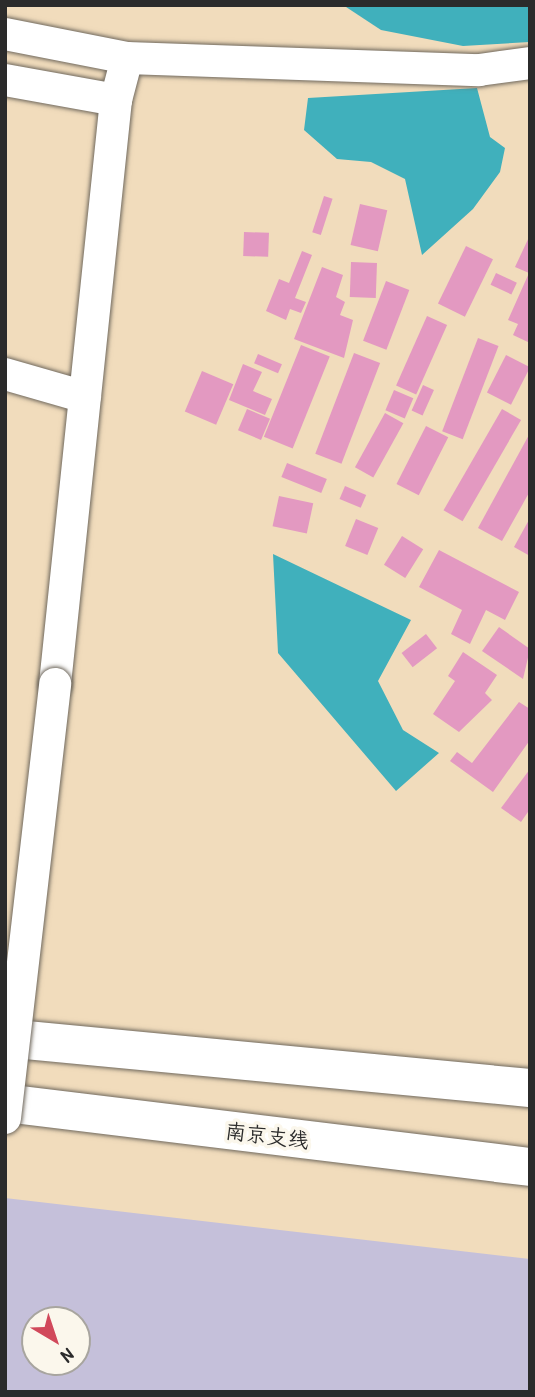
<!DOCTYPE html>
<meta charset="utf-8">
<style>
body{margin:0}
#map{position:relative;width:535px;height:1397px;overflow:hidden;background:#f1dcbc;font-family:"Patrick Hand","LXGW WenKai TC",sans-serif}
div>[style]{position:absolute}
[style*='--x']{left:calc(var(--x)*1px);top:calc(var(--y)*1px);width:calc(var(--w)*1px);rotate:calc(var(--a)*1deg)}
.industrial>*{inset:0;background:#c5c0da}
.water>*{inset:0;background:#40b0bc}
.building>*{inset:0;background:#e399c1;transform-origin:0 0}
.roads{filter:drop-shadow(0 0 2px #70695e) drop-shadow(0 0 2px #70695e)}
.minor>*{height:32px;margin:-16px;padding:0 16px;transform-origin:16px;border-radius:16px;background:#fff}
.highway>*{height:38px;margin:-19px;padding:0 19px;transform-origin:19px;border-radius:19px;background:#fff}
.bridges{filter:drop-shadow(0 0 2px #70695e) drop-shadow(0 0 2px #70695e)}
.minor-bridge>*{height:32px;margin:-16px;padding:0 16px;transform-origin:16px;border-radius:16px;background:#fff}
span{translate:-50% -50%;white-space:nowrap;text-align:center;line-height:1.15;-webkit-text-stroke:7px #fbf7ec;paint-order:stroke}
.street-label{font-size:21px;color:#2b2b2b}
.frame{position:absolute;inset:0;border:7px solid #2b2b2b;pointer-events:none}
.north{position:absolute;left:21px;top:1306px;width:70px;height:70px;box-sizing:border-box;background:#fbf7ec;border:2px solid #a8a59f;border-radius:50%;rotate:141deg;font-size:19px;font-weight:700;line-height:28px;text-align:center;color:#2b2b2b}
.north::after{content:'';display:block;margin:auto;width:24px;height:32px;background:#d1495b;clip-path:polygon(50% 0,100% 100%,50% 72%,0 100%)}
</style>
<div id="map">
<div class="industrial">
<i style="clip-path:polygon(evenodd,5px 1198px,530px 1259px,530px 1392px,5px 1392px,5px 1198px,35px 1320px,77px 1320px,77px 1362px,35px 1362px,35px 1320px)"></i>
</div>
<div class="water">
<i style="clip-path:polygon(343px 5px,530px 5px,530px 42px,463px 46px,381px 30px)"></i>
<i style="clip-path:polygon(477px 88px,490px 137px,505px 148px,500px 172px,473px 209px,422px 255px,405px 179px,371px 162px,337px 159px,304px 130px,308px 98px)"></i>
<i style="clip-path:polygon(273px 554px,411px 620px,378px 681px,403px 730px,439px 753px,396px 791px,278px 653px)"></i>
</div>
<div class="building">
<i style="left:324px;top:196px;width:9px;height:38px;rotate:18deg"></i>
<i style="left:360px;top:204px;width:28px;height:42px;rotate:13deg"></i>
<i style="left:244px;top:232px;width:25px;height:24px;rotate:2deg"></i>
<i style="clip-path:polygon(530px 235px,530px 343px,513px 335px,518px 324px,508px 320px,529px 273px,515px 267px)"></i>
<i style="left:466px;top:246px;width:30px;height:64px;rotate:26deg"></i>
<i style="clip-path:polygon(302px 251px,312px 255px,295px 298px,306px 302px,301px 313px,290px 309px,286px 320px,266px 311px,279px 279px,289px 283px)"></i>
<i style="left:351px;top:262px;width:26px;height:35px;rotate:2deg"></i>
<i style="clip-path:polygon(322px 267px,343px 275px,336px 297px,345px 302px,340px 315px,353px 320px,344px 358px,294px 339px)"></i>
<i style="left:496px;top:273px;width:23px;height:13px;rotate:25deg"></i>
<i style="left:386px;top:281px;width:25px;height:64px;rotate:21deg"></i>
<i style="left:427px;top:316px;width:22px;height:76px;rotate:24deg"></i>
<i style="left:478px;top:338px;width:22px;height:100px;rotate:21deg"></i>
<i style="left:301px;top:345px;width:31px;height:99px;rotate:22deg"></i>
<i style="left:354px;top:353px;width:28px;height:108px;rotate:21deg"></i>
<i style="left:258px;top:354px;width:26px;height:10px;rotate:23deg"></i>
<i style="left:506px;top:355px;width:27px;height:42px;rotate:27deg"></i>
<i style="clip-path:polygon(243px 364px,262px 372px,253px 391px,272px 399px,265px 415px,229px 400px)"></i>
<i style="left:202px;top:371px;width:34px;height:44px;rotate:23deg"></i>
<i style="left:423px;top:385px;width:12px;height:28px;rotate:24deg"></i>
<i style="left:394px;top:390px;width:21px;height:22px;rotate:23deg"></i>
<i style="left:247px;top:409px;width:25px;height:23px;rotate:23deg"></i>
<i style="left:502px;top:409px;width:22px;height:117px;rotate:30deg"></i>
<i style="left:385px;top:413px;width:21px;height:62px;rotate:29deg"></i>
<i style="left:426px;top:426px;width:25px;height:65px;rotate:27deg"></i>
<i style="clip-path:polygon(530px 433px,530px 491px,502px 541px,478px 528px)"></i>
<i style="left:287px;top:463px;width:43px;height:15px;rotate:22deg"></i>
<i style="left:345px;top:486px;width:23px;height:14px;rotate:23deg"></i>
<i style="left:279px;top:496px;width:35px;height:31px;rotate:12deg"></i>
<i style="clip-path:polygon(530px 518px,530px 556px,514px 547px)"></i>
<i style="left:356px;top:519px;width:24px;height:29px;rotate:22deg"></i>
<i style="left:402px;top:536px;width:25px;height:34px;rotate:32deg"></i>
<i style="clip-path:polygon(439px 550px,519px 592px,505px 620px,486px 610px,470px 644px,451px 634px,462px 610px,419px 587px)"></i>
<i style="clip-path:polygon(499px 627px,530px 649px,523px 679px,482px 651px)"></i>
<i style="left:426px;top:634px;width:18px;height:31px;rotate:52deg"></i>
<i style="clip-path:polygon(463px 652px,497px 675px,485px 693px,492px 700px,459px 732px,433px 714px,455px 681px,448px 676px)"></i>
<i style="clip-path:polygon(519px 702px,530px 709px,530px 740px,493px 792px,450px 761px,457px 752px,472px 763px)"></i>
<i style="clip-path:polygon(530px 769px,530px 809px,521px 822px,501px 808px)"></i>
</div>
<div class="roads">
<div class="minor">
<i style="--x:5;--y:34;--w:124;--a:11.1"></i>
<i style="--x:127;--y:58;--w:352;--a:2"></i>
<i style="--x:479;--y:70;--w:51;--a:-7.8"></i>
<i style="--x:5;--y:80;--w:113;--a:10.2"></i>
<i style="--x:5;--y:374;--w:83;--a:16"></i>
<i style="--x:55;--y:684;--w:587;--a:-84.04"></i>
<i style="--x:116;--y:100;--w:43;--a:-75.3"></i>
</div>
<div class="highway">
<i style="--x:5;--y:1038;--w:527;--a:5.44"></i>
<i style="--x:5;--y:1103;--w:529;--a:6.95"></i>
</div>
</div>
<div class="bridges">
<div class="minor-bridge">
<i style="--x:5;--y:1118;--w:437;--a:-83.4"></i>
</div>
</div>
<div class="street-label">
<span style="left:267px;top:1136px;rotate:7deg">南京支线</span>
</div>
<div class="frame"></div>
<div class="north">N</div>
</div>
